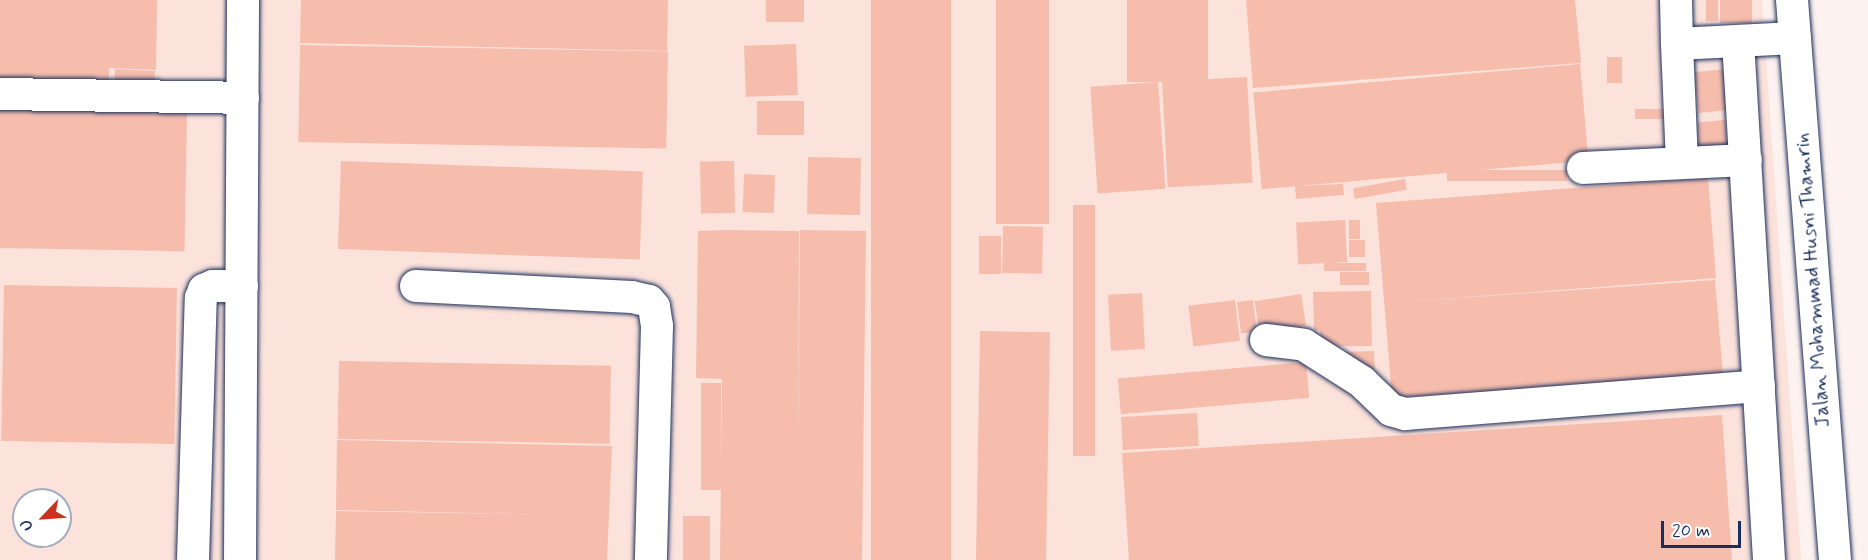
<!DOCTYPE html>
<style>
body{margin:0}
#map{position:relative;width:1868px;height:560px;overflow:hidden;background:#fdf2ef;font-family:Mynerve,sans-serif}
div>[style]{position:absolute}
[style*='--x']{left:calc(var(--x)*1px);top:calc(var(--y)*1px);width:calc(var(--w)*1px);rotate:calc(var(--a)*1deg)}
.built>*{inset:0;background:#fbe2db}
.building>*{inset:0;background:#f6bdad;transform-origin:0 0}
.roads{filter:drop-shadow(0 0 2px #1b2f5e) drop-shadow(0 0 2px #1b2f5e)}
.minor>*{height:32px;margin:-16px;padding:0 16px;transform-origin:16px;border-radius:16px;background:#fff}
span{translate:-50% -50%;white-space:nowrap;text-align:center;line-height:1.15;-webkit-text-stroke:4.5px #fff;paint-order:stroke}
.street-label{font-size:20px;color:#1b2f5e}
.north{position:absolute;left:12px;top:488px;width:60px;height:60px;box-sizing:border-box;background:#fff;border:2px solid #a4acbf;border-radius:50%;rotate:245deg;font-size:16px;font-weight:700;line-height:24px;text-align:center;color:#1b2f5e}
.north::after{content:'';display:block;margin:auto;width:21px;height:27px;background:#c8321e;clip-path:polygon(50% 0,100% 100%,50% 72%,0 100%)}
.scale{position:absolute;left:1661px;top:521px;width:80px;height:27px;box-sizing:border-box;border:3px solid #1b2f5e;border-top:0;padding-left:8px;font-size:18px;line-height:21px;white-space:nowrap;color:#1b2f5e;-webkit-text-stroke:4px #fff;paint-order:stroke}
</style>
<div id="map">
<div class="built">
<i style="clip-path:polygon(evenodd,0 0,1762px 0,1801px 560px,0 560px,0 0,24px 500px,60px 500px,60px 536px,24px 536px,24px 500px)"></i>
</div>
<div class="building">
<i style="clip-path:polygon(0 0,157px 0,156px 70px,109px 68px,108px 88px,0 85px)"></i>
<i style="clip-path:polygon(301px 0,668px 0,667px 51px,300px 43px)"></i>
<i style="left:766px;top:0;width:38px;height:22px"></i>
<i style="left:871px;top:0;width:80px;height:560px"></i>
<i style="left:996px;top:0;width:53px;height:224px"></i>
<i style="left:1127px;top:0;width:81px;height:82px"></i>
<i style="clip-path:polygon(1246px 0,1575px 0,1581px 63px,1253px 88px)"></i>
<i style="left:1706px;top:0;width:12px;height:21px"></i>
<i style="left:1720px;top:0;width:32px;height:23px"></i>
<i style="left:796px;top:44px;width:51px;height:52px;rotate:88deg"></i>
<i style="left:300px;top:45px;width:368px;height:97px;rotate:1deg"></i>
<i style="left:1607px;top:57px;width:15px;height:26px"></i>
<i style="left:1580px;top:64px;width:97px;height:328px;rotate:85deg"></i>
<i style="left:115px;top:69px;width:40px;height:25px;rotate:3deg"></i>
<i style="left:1726px;top:69px;width:41px;height:32px;rotate:84deg"></i>
<i style="left:1247px;top:77px;width:106px;height:85px;rotate:87deg"></i>
<i style="left:1158px;top:82px;width:107px;height:68px;rotate:86deg"></i>
<i style="left:757px;top:101px;width:47px;height:34px"></i>
<i style="left:0;top:109px;width:187px;height:139px;rotate:1deg"></i>
<i style="left:1665px;top:109px;width:10px;height:30px;rotate:90deg"></i>
<i style="left:1725px;top:120px;width:33px;height:28px;rotate:85deg"></i>
<i style="left:808px;top:157px;width:53px;height:57px;rotate:1deg"></i>
<i style="left:341px;top:161px;width:302px;height:88px;rotate:2deg"></i>
<i style="left:734px;top:161px;width:52px;height:34px;rotate:89deg"></i>
<i style="left:1567px;top:170px;width:11px;height:120px;rotate:90deg"></i>
<i style="left:744px;top:174px;width:31px;height:38px;rotate:2deg"></i>
<i style="clip-path:polygon(1708px 178px,1716px 278px,1403px 302px,1715px 280px,1723px 375px,1392px 398px,1376px 203px)"></i>
<i style="left:1405px;top:179px;width:11px;height:53px;rotate:80deg"></i>
<i style="clip-path:polygon(1343px 184px,1344px 195px,1296px 199px,1295px 186px)"></i>
<i style="left:1073px;top:205px;width:22px;height:251px"></i>
<i style="left:1345px;top:220px;width:42px;height:49px;rotate:87deg"></i>
<i style="left:1349px;top:220px;width:11px;height:19px"></i>
<i style="left:1003px;top:226px;width:40px;height:47px;rotate:1deg"></i>
<i style="clip-path:polygon(725px 230px,799px 231px,798px 459px,800px 230px,866px 231px,862px 560px,720px 560px,722px 379px,696px 378px,698px 231px)"></i>
<i style="left:979px;top:236px;width:22px;height:38px"></i>
<i style="left:1349px;top:240px;width:16px;height:17px"></i>
<i style="left:1366px;top:263px;width:8px;height:42px;rotate:90deg"></i>
<i style="left:1369px;top:272px;width:13px;height:29px;rotate:90deg"></i>
<i style="left:4px;top:285px;width:173px;height:156px;rotate:1deg"></i>
<i style="clip-path:polygon(1371px 291px,1372px 346px,1321px 346px,1320px 330px,1314px 330px,1313px 292px)"></i>
<i style="left:1142px;top:293px;width:56px;height:34px;rotate:87deg"></i>
<i style="left:1301px;top:294px;width:32px;height:47px;rotate:81deg"></i>
<i style="left:1235px;top:300px;width:41px;height:47px;rotate:83deg"></i>
<i style="left:1253px;top:300px;width:32px;height:16px;rotate:83deg"></i>
<i style="left:980px;top:331px;width:70px;height:229px;rotate:1deg"></i>
<i style="clip-path:polygon(1374px 351px,1375px 375px,1342px 352px)"></i>
<i style="left:339px;top:361px;width:272px;height:78px;rotate:1deg"></i>
<i style="left:1306px;top:362px;width:36px;height:189px;rotate:85deg"></i>
<i style="left:701px;top:383px;width:20px;height:107px"></i>
<i style="left:1197px;top:413px;width:33px;height:76px;rotate:87deg"></i>
<i style="clip-path:polygon(1722px 415px,1732px 560px,1129px 560px,1122px 453px)"></i>
<i style="clip-path:polygon(337px 440px,612px 446px,607px 560px,335px 560px,336px 511px,568px 515px,336px 510px)"></i>
<i style="left:683px;top:516px;width:27px;height:44px"></i>
</div>
<div class="roads">
<div class="minor">
<i style="--x:1676;--y:0;--w:44;--a:88.7"></i>
<i style="--x:1677;--y:44;--w:118;--a:-2.9"></i>
<i style="--x:1792;--y:0;--w:562;--a:85.61"></i>
<i style="--x:1738;--y:41;--w:520;--a:86.58"></i>
<i style="--x:1677;--y:44;--w:119;--a:87.6"></i>
<i style="--x:0;--y:94;--w:243;--a:0.9"></i>
<i style="--x:1583;--y:168;--w:163;--a:-2.8"></i>
<i style="--x:416;--y:286;--w:216;--a:2.9"></i>
<i style="--x:632;--y:297;--w:17;--a:13"></i>
<i style="--x:649;--y:301;--w:8;--a:50"></i>
<i style="--x:654;--y:307;--w:19;--a:81"></i>
<i style="--x:657;--y:326;--w:234;--a:91.5"></i>
<i style="--x:1266;--y:340;--w:38;--a:7"></i>
<i style="--x:1304;--y:345;--w:69;--a:32.5"></i>
<i style="--x:1362;--y:382;--w:40;--a:44"></i>
<i style="--x:1391;--y:410;--w:15;--a:16"></i>
<i style="--x:1405;--y:414;--w:355;--a:-4.5"></i>
<i style="--x:193;--y:560;--w:262;--a:-88.3"></i>
<i style="--x:201;--y:298;--w:9;--a:-69"></i>
<i style="--x:204;--y:290;--w:10;--a:-24"></i>
<i style="--x:213;--y:286;--w:29;--a:0"></i>
<i style="--x:240;--y:560;--w:560;--a:-89.69"></i>
</div>
</div>
<div class="street-label">
<span style="left:1813px;top:280px;rotate:-94deg">Jalan Mohammad Husni Thamrin</span>
</div>
<div class="north">U</div>
<div class="scale">20 m</div>
</div>
